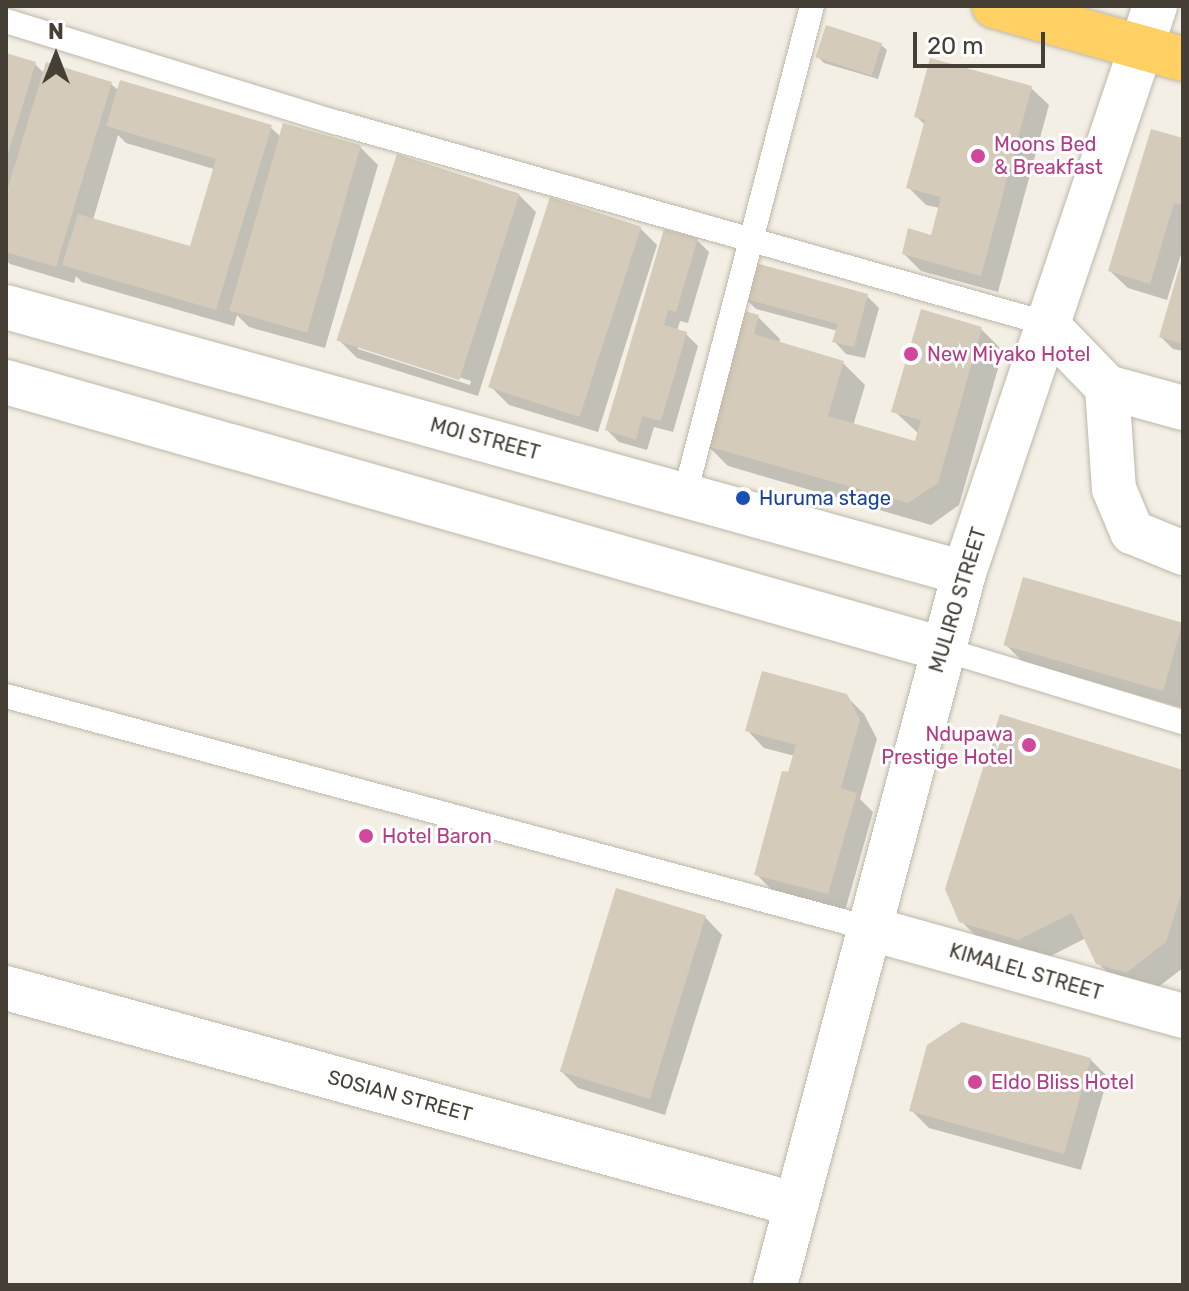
<!DOCTYPE html>
<style>
body{margin:0}
#map{position:relative;width:1189px;height:1291px;overflow:hidden;background:#f3efe5;font-family:Rubik,sans-serif}
div>[style]{position:absolute}
[style*='--x']{left:calc(var(--x)*1px);top:calc(var(--y)*1px);width:calc(var(--w)*1px);rotate:calc(var(--a)*1deg)}
.shadow>*{inset:0;background:#0003}
.building>*{inset:0;background:#d4cbba;transform-origin:0 0}
.roads{filter:drop-shadow(0 0 2px #beb7a8) drop-shadow(0 0 2px #beb7a8)}
.lane>*{height:24px;margin:-12px;padding:0 12px;transform-origin:12px;border-radius:12px;background:#fff}
.street>*{height:44px;margin:-22px;padding:0 22px;transform-origin:22px;border-radius:22px;background:#fff}
.highway>*{height:44px;margin:-22px;padding:0 22px;transform-origin:22px;border-radius:22px;background:#ffd164}
.dots>*{width:22px;height:22px;translate:-50% -50%;box-sizing:border-box;border:4px solid #fff;border-radius:50%}
span{translate:-50% -50%;white-space:nowrap;text-align:center;line-height:1.15;-webkit-text-stroke:6px #fff;paint-order:stroke}
.hotel-label{font-size:20px;color:#b23c85}
.left{translate:0 -50%;text-align:left}
.right{translate:-100% -50%;text-align:right}
.street-label{font-size:20px;color:#453f35}
.transit-label{font-size:20px;color:#164399}
.frame{position:absolute;inset:0;border:8px solid #453f35;pointer-events:none}
.north{position:absolute;left:16px;top:16px;width:80px;height:80px;-webkit-text-stroke:6px #fff;paint-order:stroke;rotate:0deg;font-size:22px;font-weight:700;line-height:32px;text-align:center;color:#453f35}
.north::after{content:'';display:block;margin:auto;width:28px;height:36px;background:#453f35;clip-path:polygon(50% 0,100% 100%,50% 72%,0 100%)}
.scale{position:absolute;left:913px;top:32px;width:132px;height:36px;box-sizing:border-box;border:4px solid #453f35;border-top:0;padding-left:10px;font-size:24px;line-height:28px;white-space:nowrap;color:#453f35;-webkit-text-stroke:6px #fff;paint-order:stroke}
</style>
<div id="map">
<div class="shadow">
<i style="clip-path:polygon(881px 45px,887px 50px,878px 79px,824px 63px,818px 57px)"></i>
<i style="clip-path:polygon(evenodd,6px 55px,35px 64px,45px 74px,111px 84px,119px 91px,270px 127px,281px 137px,284px 125px,360px 147px,378px 165px,325px 348px,249px 327px,237px 315px,234px 326px,82px 282px,76px 276px,74px 283px,10px 264px,6px 260px,6px 55px,118px 135px,126px 143px,214px 169px,191px 249px,93px 220px,118px 135px)"></i>
<i style="clip-path:polygon(1031px 88px,1049px 105px,998px 292px,921px 271px,904px 254px,933px 237px,940px 208px,926px 205px,908px 187px,925px 125px,916px 116px)"></i>
<i style="clip-path:polygon(1183px 140px,1183px 248px,1167px 300px,1128px 288px,1110px 271px)"></i>
<i style="clip-path:polygon(evenodd,519px 195px,536px 212px,478px 396px,357px 358px,339px 340px,519px 195px,358px 345px,471px 381px,470px 385px,358px 349px,358px 345px)"></i>
<i style="clip-path:polygon(640px 228px,657px 245px,598px 432px,509px 405px,492px 388px)"></i>
<i style="clip-path:polygon(697px 240px,709px 252px,688px 323px,680px 321px,677px 331px,686px 334px,698px 346px,673px 432px,654px 427px,647px 450px,619px 442px,607px 430px)"></i>
<i style="clip-path:polygon(1183px 262px,1183px 351px,1173px 349px,1161px 337px)"></i>
<i style="clip-path:polygon(867px 296px,879px 308px,865px 358px,846px 354px,835px 342px,838px 331px,756px 309px,744px 297px)"></i>
<i style="clip-path:polygon(758px 317px,780px 339px,779px 344px,843px 363px,865px 385px,853px 426px,916px 444px,919px 434px,894px 411px,981px 329px,1003px 351px,959px 505px,931px 525px,728px 466px,706px 444px)"></i>
<i style="clip-path:polygon(1183px 625px,1183px 708px,1023px 662px,1006px 645px)"></i>
<i style="clip-path:polygon(846px 696px,864px 714px,877px 739px,860px 799px,873px 812px,845px 911px,773px 891px,756px 874px,795px 756px,764px 748px,747px 730px)"></i>
<i style="clip-path:polygon(1183px 772px,1183px 968px,1149px 994px,1121px 986px,1098px 963px,1086px 938px,1041px 961px,984px 944px,961px 921px)"></i>
<i style="clip-path:polygon(705px 917px,722px 935px,665px 1115px,578px 1088px,560px 1070px)"></i>
<i style="clip-path:polygon(1090px 1059px,1108px 1077px,1081px 1170px,929px 1128px,911px 1110px)"></i>
</div>
<div class="building">
<i style="left:826px;top:25px;width:59px;height:34px;rotate:18deg"></i>
<i style="clip-path:polygon(6px 53px,36px 62px,7px 157px,6px 157px)"></i>
<i style="clip-path:polygon(930px 58px,1032px 86px,981px 276px,902px 254px,908px 228px,931px 235px,941px 197px,906px 188px,925px 120px,914px 117px)"></i>
<i style="clip-path:polygon(46px 62px,112px 82px,56px 267px,6px 252px,6px 194px)"></i>
<i style="clip-path:polygon(120px 80px,272px 125px,216px 310px,62px 265px,78px 214px,190px 246px,216px 159px,106px 126px)"></i>
<i style="left:283px;top:123px;width:81px;height:195px;rotate:16deg"></i>
<i style="clip-path:polygon(1151px 129px,1183px 138px,1183px 205px,1174px 203px,1150px 284px,1108px 271px)"></i>
<i style="left:397px;top:154px;width:129px;height:196px;rotate:18deg"></i>
<i style="left:550px;top:197px;width:96px;height:200px;rotate:18deg"></i>
<i style="clip-path:polygon(664px 229px,698px 238px,676px 312px,668px 310px,664px 325px,687px 332px,661px 421px,642px 416px,636px 440px,605px 430px)"></i>
<i style="clip-path:polygon(1182px 258px,1183px 258px,1183px 344px,1159px 337px)"></i>
<i style="clip-path:polygon(752px 262px,868px 294px,854px 347px,832px 342px,838px 324px,742px 298px)"></i>
<i style="clip-path:polygon(921px 309px,982px 327px,938px 483px,908px 503px,703px 445px,741px 310px,759px 315px,754px 334px,844px 361px,828px 416px,915px 441px,921px 420px,891px 412px)"></i>
<i style="left:1023px;top:577px;width:166px;height:71px;rotate:16deg"></i>
<i style="clip-path:polygon(762px 671px,847px 694px,860px 720px,841px 788px,857px 793px,828px 894px,754px 875px,782px 771px,788px 772px,796px 745px,745px 731px)"></i>
<i style="clip-path:polygon(1000px 714px,1183px 770px,1183px 888px,1166px 942px,1126px 973px,1096px 964px,1072px 913px,1018px 940px,959px 922px,945px 889px)"></i>
<i style="left:616px;top:888px;width:94px;height:192px;rotate:17deg"></i>
<i style="clip-path:polygon(962px 1022px,1091px 1058px,1064px 1154px,909px 1111px,927px 1045px)"></i>
</div>
<div class="roads">
<div class="lane">
<i style="--x:6;--y:21;--w:344;--a:17.1"></i>
<i style="--x:335;--y:122;--w:738;--a:15.81"></i>
<i style="--x:685;--y:494;--w:504;--a:-75.41"></i>
<i style="--x:942;--y:649;--w:252;--a:16.9"></i>
<i style="--x:6;--y:696;--w:893;--a:15.06"></i>
</div>
<div class="street">
<i style="--x:6;--y:307;--w:994;--a:15.52"></i>
<i style="--x:1045;--y:323;--w:89;--a:45.9"></i>
<i style="--x:1107;--y:387;--w:79;--a:15.4"></i>
<i style="--x:6;--y:382;--w:973;--a:15.92"></i>
<i style="--x:1107;--y:387;--w:102;--a:86.1"></i>
<i style="--x:1114;--y:489;--w:47;--a:67.3"></i>
<i style="--x:1132;--y:532;--w:55;--a:22.4"></i>
<i style="--x:868;--y:928;--w:327;--a:15.6"></i>
<i style="--x:6;--y:988;--w:817;--a:15.33"></i>
<i style="--x:775;--y:1285;--w:737;--a:-75.13"></i>
<i style="--x:964;--y:573;--w:598;--a:-71.38"></i>
</div>
<div class="highway">
<i style="--x:994;--y:6;--w:196;--a:15.7"></i>
</div>
</div>
<div class="dots">
<i style="left:978px;top:156px;background:#d1479c"></i>
<i style="left:911px;top:354px;background:#d1479c"></i>
<i style="left:743px;top:498px;background:#1a4fb4"></i>
<i style="left:1029px;top:745px;background:#d1479c"></i>
<i style="left:366px;top:836px;background:#d1479c"></i>
<i style="left:975px;top:1082px;background:#d1479c"></i>
</div>
<div class="hotel-label">
<span class="left" style="left:994px;top:156px">Moons Bed<br>&amp; Breakfast</span>
<span class="left" style="left:927px;top:354px">New Miyako Hotel</span>
<span class="right" style="left:1013px;top:746px">Ndupawa<br>Prestige Hotel</span>
<span class="left" style="left:382px;top:836px">Hotel Baron</span>
<span class="left" style="left:991px;top:1082px">Eldo Bliss Hotel</span>
</div>
<div class="street-label">
<span style="left:485px;top:439px;rotate:15deg">MOI STREET</span>
<span style="left:958px;top:600px;rotate:-73deg">MULIRO STREET</span>
<span style="left:1026px;top:972px;rotate:16deg">KIMALEL STREET</span>
<span style="left:400px;top:1096px;rotate:15deg">SOSIAN STREET</span>
</div>
<div class="transit-label">
<span class="left" style="left:759px;top:498px">Huruma stage</span>
</div>
<div class="frame"></div>
<div class="north">N</div>
<div class="scale">20 m</div>
</div>
